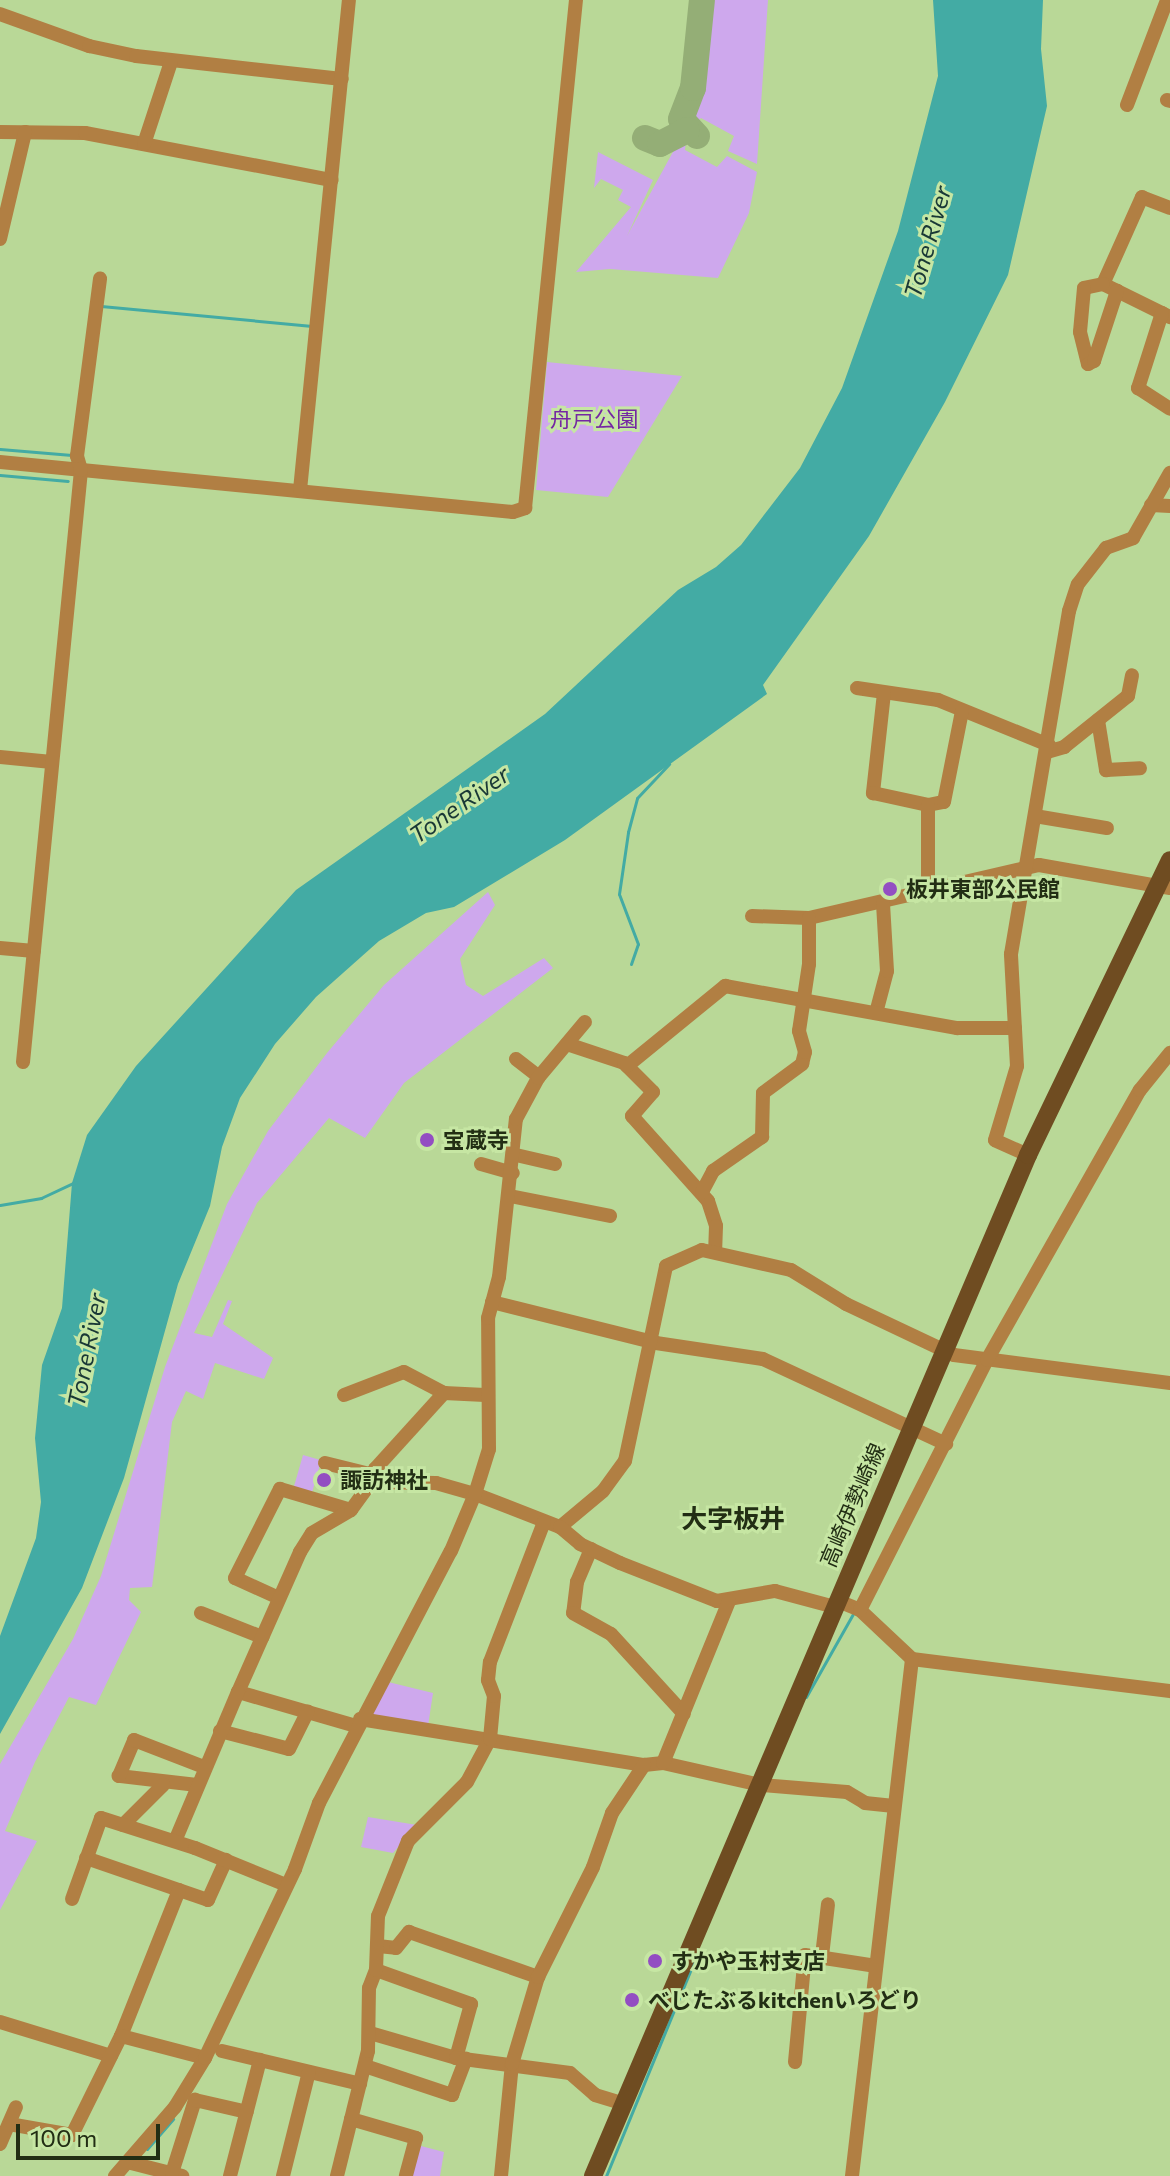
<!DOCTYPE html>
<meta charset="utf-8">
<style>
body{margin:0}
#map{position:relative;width:1170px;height:2176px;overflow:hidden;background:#b9d897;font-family:Commissioner,"Noto Sans JP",sans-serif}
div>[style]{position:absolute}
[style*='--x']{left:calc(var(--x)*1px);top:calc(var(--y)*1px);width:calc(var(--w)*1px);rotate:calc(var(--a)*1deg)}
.green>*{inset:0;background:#cea8ed;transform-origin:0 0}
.water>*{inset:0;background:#43aba4}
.stream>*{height:3px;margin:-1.5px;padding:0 1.5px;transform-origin:1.5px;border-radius:1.5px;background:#43aba4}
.taxiway>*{height:26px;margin:-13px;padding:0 13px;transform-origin:13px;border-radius:13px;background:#94ae76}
.minor>*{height:14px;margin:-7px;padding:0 7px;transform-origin:7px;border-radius:7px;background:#b17f43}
.major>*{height:18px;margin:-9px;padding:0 9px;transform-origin:9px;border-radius:9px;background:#6f4c21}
.dots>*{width:22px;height:22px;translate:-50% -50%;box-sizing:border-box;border:4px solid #c6e6a3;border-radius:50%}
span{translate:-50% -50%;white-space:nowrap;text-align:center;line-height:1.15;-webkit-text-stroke:6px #c6e6a3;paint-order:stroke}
.park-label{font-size:22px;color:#7427a3}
.poi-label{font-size:22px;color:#222e14;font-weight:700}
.left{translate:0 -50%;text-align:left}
.street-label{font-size:22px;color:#222e14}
.water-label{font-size:24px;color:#193836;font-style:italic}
.quarter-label{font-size:26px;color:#222e14;font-weight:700}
.scale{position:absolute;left:16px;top:2124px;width:144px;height:36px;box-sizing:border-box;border:4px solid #222e14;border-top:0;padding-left:10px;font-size:24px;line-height:28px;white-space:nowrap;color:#222e14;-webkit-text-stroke:6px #c6e6a3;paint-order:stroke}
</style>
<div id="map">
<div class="green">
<i style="clip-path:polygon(713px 0,768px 0,757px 164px,728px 151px,734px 136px,701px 118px,695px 124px,690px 121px,704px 91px)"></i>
<i style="clip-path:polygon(680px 139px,686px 140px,685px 150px,717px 167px,727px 156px,757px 172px,749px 213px,718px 278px,610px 269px,576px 272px,631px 207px,618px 200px,623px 190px,601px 179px,594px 188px,598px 152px,653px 180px,627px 236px)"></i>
<i style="clip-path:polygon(547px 362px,682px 376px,608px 497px,536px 490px)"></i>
<i style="clip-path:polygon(488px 892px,495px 905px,460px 959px,466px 985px,483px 996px,544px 958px,553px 968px,404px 1083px,365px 1138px,329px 1118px,257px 1203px,194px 1333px,212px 1337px,228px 1300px,232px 1301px,223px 1324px,273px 1358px,264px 1379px,215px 1363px,203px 1399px,186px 1391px,172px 1422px,152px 1587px,130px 1588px,129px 1600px,141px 1612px,96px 1705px,69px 1697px,35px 1762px,5px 1831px,37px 1841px,0 1910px,0 1764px,73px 1639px,101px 1576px,165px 1367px,227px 1204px,268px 1131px,327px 1053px,384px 985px)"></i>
<i style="left:303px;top:1455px;width:19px;height:33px;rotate:16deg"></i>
<i style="clip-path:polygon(384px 1681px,433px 1693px,428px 1726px,370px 1718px)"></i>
<i style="clip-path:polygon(368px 1817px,417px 1825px,393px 1853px,361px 1847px)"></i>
<i style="clip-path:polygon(417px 2145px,444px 2152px,440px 2176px,409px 2176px)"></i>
</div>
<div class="water">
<i style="clip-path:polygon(933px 0,1043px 0,1041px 49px,1047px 106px,1008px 275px,945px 402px,869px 536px,763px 685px,767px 694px,565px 840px,454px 907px,426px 913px,379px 941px,316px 997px,275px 1044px,240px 1098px,222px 1147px,210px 1206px,178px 1284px,124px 1478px,82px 1588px,0 1734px,0 1636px,36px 1538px,41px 1502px,35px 1438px,42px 1365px,62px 1308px,72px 1183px,87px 1135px,136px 1066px,296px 890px,545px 714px,678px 590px,716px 567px,741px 545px,800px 468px,842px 388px,898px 231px,938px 76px)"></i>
</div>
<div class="stream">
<i style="--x:101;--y:306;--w:212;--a:5.4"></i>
<i style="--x:0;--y:449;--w:72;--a:4.8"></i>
<i style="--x:0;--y:475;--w:68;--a:5"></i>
<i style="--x:631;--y:964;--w:21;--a:-71"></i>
<i style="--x:638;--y:944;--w:53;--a:-110.8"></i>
<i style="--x:619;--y:894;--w:63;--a:-81.7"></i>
<i style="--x:628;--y:832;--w:35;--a:-75"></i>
<i style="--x:637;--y:798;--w:47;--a:-46.7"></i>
<i style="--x:0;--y:1205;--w:42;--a:-9.7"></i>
<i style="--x:41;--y:1198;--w:38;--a:-25"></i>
<i style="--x:806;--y:1697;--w:95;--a:-60.5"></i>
<i style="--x:147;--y:2149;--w:40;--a:-49"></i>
<i style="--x:606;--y:2176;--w:240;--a:-67.7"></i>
</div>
<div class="taxiway">
<i style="--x:697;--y:136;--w:23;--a:-133"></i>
<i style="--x:681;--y:119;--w:33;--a:-69"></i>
<i style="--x:693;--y:88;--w:88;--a:-84.2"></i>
<i style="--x:645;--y:138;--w:16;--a:22"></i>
<i style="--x:660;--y:144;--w:30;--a:-27"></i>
</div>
<div class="minor">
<i style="--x:0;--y:14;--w:95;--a:19.8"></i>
<i style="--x:89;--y:46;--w:48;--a:12"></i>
<i style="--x:136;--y:56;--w:207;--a:6.4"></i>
<i style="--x:1167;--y:100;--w:3;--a:18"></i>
<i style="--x:1127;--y:105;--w:112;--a:-69.1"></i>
<i style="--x:0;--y:132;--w:85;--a:0.7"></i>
<i style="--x:85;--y:133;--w:251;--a:10.8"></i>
<i style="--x:144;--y:144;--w:86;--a:-71.8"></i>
<i style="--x:1170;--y:208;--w:30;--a:-159"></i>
<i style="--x:1142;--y:197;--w:95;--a:114.1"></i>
<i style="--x:1103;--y:284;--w:75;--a:26.2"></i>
<i style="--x:0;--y:239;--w:110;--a:-76.8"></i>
<i style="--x:1103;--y:284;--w:19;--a:168"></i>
<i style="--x:1084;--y:288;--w:44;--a:95.2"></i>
<i style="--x:1080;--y:332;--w:33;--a:76"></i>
<i style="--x:1088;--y:364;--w:7;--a:-27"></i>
<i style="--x:1094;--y:361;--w:74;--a:-71.8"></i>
<i style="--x:1162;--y:313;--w:79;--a:107.7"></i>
<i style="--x:1138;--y:388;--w:38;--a:33"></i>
<i style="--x:0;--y:462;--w:515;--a:5.57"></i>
<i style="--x:513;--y:512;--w:13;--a:-18"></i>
<i style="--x:525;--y:508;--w:511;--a:-84.27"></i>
<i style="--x:300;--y:490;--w:492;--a:-84.3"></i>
<i style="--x:1151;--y:505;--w:19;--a:3"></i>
<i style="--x:857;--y:688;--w:82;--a:8.4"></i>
<i style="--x:938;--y:700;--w:120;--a:22.1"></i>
<i style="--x:884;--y:693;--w:101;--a:96.3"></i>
<i style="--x:873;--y:793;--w:56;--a:12.3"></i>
<i style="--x:928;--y:805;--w:16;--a:-11"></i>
<i style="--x:944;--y:802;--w:93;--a:-78.8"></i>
<i style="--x:1098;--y:720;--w:51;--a:80.9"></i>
<i style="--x:1106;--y:770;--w:34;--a:-3"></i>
<i style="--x:1047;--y:752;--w:18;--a:-16"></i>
<i style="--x:1064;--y:747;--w:82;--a:-38.6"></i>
<i style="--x:1128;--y:696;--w:21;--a:-79"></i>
<i style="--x:0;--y:757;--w:52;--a:5.5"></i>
<i style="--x:928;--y:805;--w:88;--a:90"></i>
<i style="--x:1035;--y:816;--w:73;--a:9.5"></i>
<i style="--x:752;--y:916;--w:57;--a:2"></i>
<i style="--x:809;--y:918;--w:236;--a:-13"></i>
<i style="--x:1039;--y:865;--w:133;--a:10"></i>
<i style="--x:0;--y:948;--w:34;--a:5"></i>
<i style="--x:876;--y:1013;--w:43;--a:-75.3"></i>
<i style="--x:887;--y:971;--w:68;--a:-93.4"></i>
<i style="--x:567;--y:1044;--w:60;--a:18.4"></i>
<i style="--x:624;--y:1063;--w:41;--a:45"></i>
<i style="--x:653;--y:1092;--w:32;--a:131"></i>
<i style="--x:632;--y:1116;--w:114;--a:48.2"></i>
<i style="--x:708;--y:1201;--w:26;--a:72"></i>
<i style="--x:716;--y:1226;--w:24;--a:92"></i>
<i style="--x:516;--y:1059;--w:29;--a:38"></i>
<i style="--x:23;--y:1062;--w:595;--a:-84.4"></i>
<i style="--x:81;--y:470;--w:15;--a:-106"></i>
<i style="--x:77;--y:456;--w:179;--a:-82.6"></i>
<i style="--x:627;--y:1066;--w:127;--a:-39.2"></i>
<i style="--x:725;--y:986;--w:236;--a:10.3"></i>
<i style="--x:957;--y:1028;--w:58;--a:0"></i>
<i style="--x:516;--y:1155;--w:40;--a:13"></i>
<i style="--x:1028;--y:1155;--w:36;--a:-156"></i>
<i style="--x:995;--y:1140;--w:77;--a:-73.4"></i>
<i style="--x:1017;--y:1066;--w:112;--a:-93.1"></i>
<i style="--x:1011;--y:954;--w:348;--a:-80.4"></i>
<i style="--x:1069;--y:611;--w:28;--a:-72"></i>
<i style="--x:1078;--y:584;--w:46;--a:-52.1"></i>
<i style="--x:1106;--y:548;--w:29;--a:-20"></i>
<i style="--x:1133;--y:538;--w:75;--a:-60.4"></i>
<i style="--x:481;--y:1164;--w:33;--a:16"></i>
<i style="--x:702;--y:1192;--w:24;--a:-62"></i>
<i style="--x:713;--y:1171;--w:60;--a:-34.8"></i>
<i style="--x:762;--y:1137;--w:44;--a:-88.7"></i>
<i style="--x:763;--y:1093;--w:49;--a:-36.6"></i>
<i style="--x:802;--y:1064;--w:12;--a:-76"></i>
<i style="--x:805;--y:1052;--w:22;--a:-106"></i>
<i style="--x:799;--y:1031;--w:68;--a:-81.5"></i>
<i style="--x:809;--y:964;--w:46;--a:-90"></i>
<i style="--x:510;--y:1196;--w:102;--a:11.3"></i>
<i style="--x:492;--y:1302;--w:169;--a:14"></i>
<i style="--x:656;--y:1343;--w:108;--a:8.5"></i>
<i style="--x:763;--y:1359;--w:202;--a:24.9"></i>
<i style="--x:344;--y:1395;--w:64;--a:-21"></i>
<i style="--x:404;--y:1372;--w:45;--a:27.7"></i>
<i style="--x:444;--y:1393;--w:41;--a:2.8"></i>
<i style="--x:325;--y:1463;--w:49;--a:14"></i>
<i style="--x:371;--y:1482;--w:14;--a:-73"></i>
<i style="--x:375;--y:1469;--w:103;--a:-47.8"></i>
<i style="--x:560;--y:1527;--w:56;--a:-39.9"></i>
<i style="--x:603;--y:1491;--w:37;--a:-54"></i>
<i style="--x:625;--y:1461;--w:199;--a:-78.1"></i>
<i style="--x:666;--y:1266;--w:39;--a:-24"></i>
<i style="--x:702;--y:1250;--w:91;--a:12.7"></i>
<i style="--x:791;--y:1270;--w:65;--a:31.7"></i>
<i style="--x:846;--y:1304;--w:119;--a:25.3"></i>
<i style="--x:954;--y:1355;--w:218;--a:7.4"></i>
<i style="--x:591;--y:1549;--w:36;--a:113"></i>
<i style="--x:577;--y:1582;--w:31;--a:97"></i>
<i style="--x:573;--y:1613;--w:43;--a:28.9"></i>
<i style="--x:611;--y:1634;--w:108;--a:47.6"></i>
<i style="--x:279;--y:1598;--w:48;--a:-155.6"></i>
<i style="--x:235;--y:1578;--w:100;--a:-63.2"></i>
<i style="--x:280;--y:1489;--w:74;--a:16.5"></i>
<i style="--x:838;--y:1601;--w:24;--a:22"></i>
<i style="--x:860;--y:1610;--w:71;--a:43.3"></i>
<i style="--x:912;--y:1659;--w:260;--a:7.1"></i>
<i style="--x:860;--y:1610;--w:280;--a:-63.1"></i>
<i style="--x:987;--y:1360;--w:310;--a:-60.5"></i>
<i style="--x:1140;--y:1090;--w:48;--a:-51"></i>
<i style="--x:201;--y:1613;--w:66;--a:21.5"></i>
<i style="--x:360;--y:1719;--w:288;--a:9.2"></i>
<i style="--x:644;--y:1765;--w:19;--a:-6"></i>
<i style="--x:663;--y:1763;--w:100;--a:12.7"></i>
<i style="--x:761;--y:1785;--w:86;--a:4.7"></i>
<i style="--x:847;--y:1792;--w:21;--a:31"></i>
<i style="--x:865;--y:1803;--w:29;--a:6"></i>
<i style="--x:356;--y:1726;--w:123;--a:-163.9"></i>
<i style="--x:238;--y:1692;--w:153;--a:-66.1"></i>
<i style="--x:300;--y:1552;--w:22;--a:-58"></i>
<i style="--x:312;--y:1533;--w:45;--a:-30.5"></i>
<i style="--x:351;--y:1510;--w:34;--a:-54"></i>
<i style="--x:371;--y:1482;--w:65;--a:0.9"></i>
<i style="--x:436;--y:1483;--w:41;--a:15.8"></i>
<i style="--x:475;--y:1494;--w:91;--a:21.2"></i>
<i style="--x:560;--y:1527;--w:26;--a:40"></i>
<i style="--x:580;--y:1544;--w:44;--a:25.4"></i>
<i style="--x:620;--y:1563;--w:104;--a:21.4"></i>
<i style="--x:717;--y:1601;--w:59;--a:-9.8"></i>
<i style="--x:775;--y:1591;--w:62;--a:14.9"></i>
<i style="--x:220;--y:1731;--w:71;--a:14.6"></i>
<i style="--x:289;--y:1749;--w:42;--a:-63.4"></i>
<i style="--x:663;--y:1763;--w:175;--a:-67.8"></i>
<i style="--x:197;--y:1785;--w:79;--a:-173.4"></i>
<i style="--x:119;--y:1776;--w:39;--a:-67"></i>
<i style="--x:134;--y:1740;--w:75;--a:21.1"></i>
<i style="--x:123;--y:1825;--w:57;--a:-45"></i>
<i style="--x:175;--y:1841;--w:162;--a:-67.1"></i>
<i style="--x:86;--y:1858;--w:129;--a:19"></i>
<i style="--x:208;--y:1900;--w:44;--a:-65.8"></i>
<i style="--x:72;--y:1899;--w:86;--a:-70.3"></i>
<i style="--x:101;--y:1818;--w:99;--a:17.7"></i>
<i style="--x:195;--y:1848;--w:98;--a:22.1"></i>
<i style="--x:378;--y:1946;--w:18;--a:6"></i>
<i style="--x:396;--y:1948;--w:21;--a:-51"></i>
<i style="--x:409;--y:1932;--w:137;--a:19.2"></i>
<i style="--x:822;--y:1956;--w:52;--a:-83.4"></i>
<i style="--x:376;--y:1970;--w:101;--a:19.7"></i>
<i style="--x:471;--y:2004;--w:56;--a:105.5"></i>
<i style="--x:0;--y:2022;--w:116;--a:17"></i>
<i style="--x:370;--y:2033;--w:90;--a:16.2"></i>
<i style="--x:456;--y:2058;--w:115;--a:7.5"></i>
<i style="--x:570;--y:2073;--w:33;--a:41"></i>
<i style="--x:595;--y:2095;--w:31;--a:17"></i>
<i style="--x:121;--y:2036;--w:157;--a:-68.3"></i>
<i style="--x:222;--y:2051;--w:142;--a:13.4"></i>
<i style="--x:795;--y:2062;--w:107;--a:-84.7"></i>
<i style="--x:805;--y:1955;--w:72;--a:8.8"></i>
<i style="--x:365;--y:2066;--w:92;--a:18.4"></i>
<i style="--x:452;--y:2095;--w:39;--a:-69"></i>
<i style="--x:351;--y:2119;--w:68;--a:16.3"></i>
<i style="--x:416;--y:2138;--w:39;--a:105"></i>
<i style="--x:9;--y:2124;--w:64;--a:9.9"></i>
<i style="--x:72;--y:2135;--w:110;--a:-63.7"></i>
<i style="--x:121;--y:2036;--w:87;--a:14.7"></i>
<i style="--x:0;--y:2144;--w:40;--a:-66.6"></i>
<i style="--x:131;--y:2163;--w:53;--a:14.3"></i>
<i style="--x:172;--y:2173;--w:77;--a:-72.5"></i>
<i style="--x:195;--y:2100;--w:53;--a:13"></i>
<i style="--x:115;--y:2176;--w:91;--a:-49"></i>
<i style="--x:175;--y:2107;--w:57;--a:-58.5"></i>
<i style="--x:205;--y:2058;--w:209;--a:-64.5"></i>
<i style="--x:295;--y:1869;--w:70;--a:-70"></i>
<i style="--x:319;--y:1803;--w:284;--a:-62.4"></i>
<i style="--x:451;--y:1551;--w:62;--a:-67.2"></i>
<i style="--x:475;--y:1494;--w:47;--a:-72.7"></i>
<i style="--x:489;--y:1449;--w:131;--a:-90.4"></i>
<i style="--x:488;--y:1318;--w:42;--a:-75"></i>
<i style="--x:499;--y:1277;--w:159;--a:-83.9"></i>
<i style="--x:516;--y:1119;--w:47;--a:-61.8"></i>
<i style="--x:538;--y:1078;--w:73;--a:-50"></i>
<i style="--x:230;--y:2176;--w:120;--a:-75.5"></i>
<i style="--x:283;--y:2176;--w:107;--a:-76"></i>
<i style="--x:337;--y:2176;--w:129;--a:-76.1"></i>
<i style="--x:368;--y:2051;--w:63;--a:-89.1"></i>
<i style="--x:369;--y:1988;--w:19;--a:-69"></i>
<i style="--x:376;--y:1970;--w:54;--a:-87.9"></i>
<i style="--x:378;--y:1916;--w:81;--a:-68.2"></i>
<i style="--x:408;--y:1841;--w:83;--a:-45"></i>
<i style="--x:467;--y:1782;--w:49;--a:-61.9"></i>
<i style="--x:490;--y:1739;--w:43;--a:-84.7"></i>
<i style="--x:494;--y:1696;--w:17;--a:-111"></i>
<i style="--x:488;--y:1680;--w:18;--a:-84"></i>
<i style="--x:490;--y:1662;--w:150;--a:-68.9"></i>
<i style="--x:501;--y:2176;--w:113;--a:-84.4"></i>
<i style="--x:512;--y:2064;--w:91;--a:-73.4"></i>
<i style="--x:538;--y:1977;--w:123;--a:-63.4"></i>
<i style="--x:593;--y:1867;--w:57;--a:-70.6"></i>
<i style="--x:612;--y:1813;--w:58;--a:-56.3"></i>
<i style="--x:852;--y:2176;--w:520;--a:-83.38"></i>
</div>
<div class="major">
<i style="--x:593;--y:2176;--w:1110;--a:-66.92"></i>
<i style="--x:1028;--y:1155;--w:327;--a:-64.3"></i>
</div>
<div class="dots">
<i style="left:890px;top:889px;background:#934ec2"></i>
<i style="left:427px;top:1140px;background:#934ec2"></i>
<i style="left:324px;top:1480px;background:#934ec2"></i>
<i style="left:655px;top:1961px;background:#934ec2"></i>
<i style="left:632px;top:2000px;background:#934ec2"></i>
</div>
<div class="park-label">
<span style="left:594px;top:419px">舟戸公園</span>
</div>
<div class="poi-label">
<span class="left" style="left:906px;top:889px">板井東部公民館</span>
<span class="left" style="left:443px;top:1140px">宝蔵寺</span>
<span class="left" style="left:340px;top:1480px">諏訪神社</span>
<span class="left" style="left:671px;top:1961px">すかや玉村支店</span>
<span class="left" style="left:648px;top:2000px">べじたぶるkitchenいろどり</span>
</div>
<div class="street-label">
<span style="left:852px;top:1505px;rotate:-67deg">高崎伊勢崎線</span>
</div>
<div class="water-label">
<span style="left:927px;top:242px;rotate:-74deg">Tone River</span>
<span style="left:459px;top:804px;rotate:-35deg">Tone River</span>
<span style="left:86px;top:1350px;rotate:-79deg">Tone River</span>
</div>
<div class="quarter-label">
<span style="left:733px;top:1518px">大字板井</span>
</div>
<div class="scale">100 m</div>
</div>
